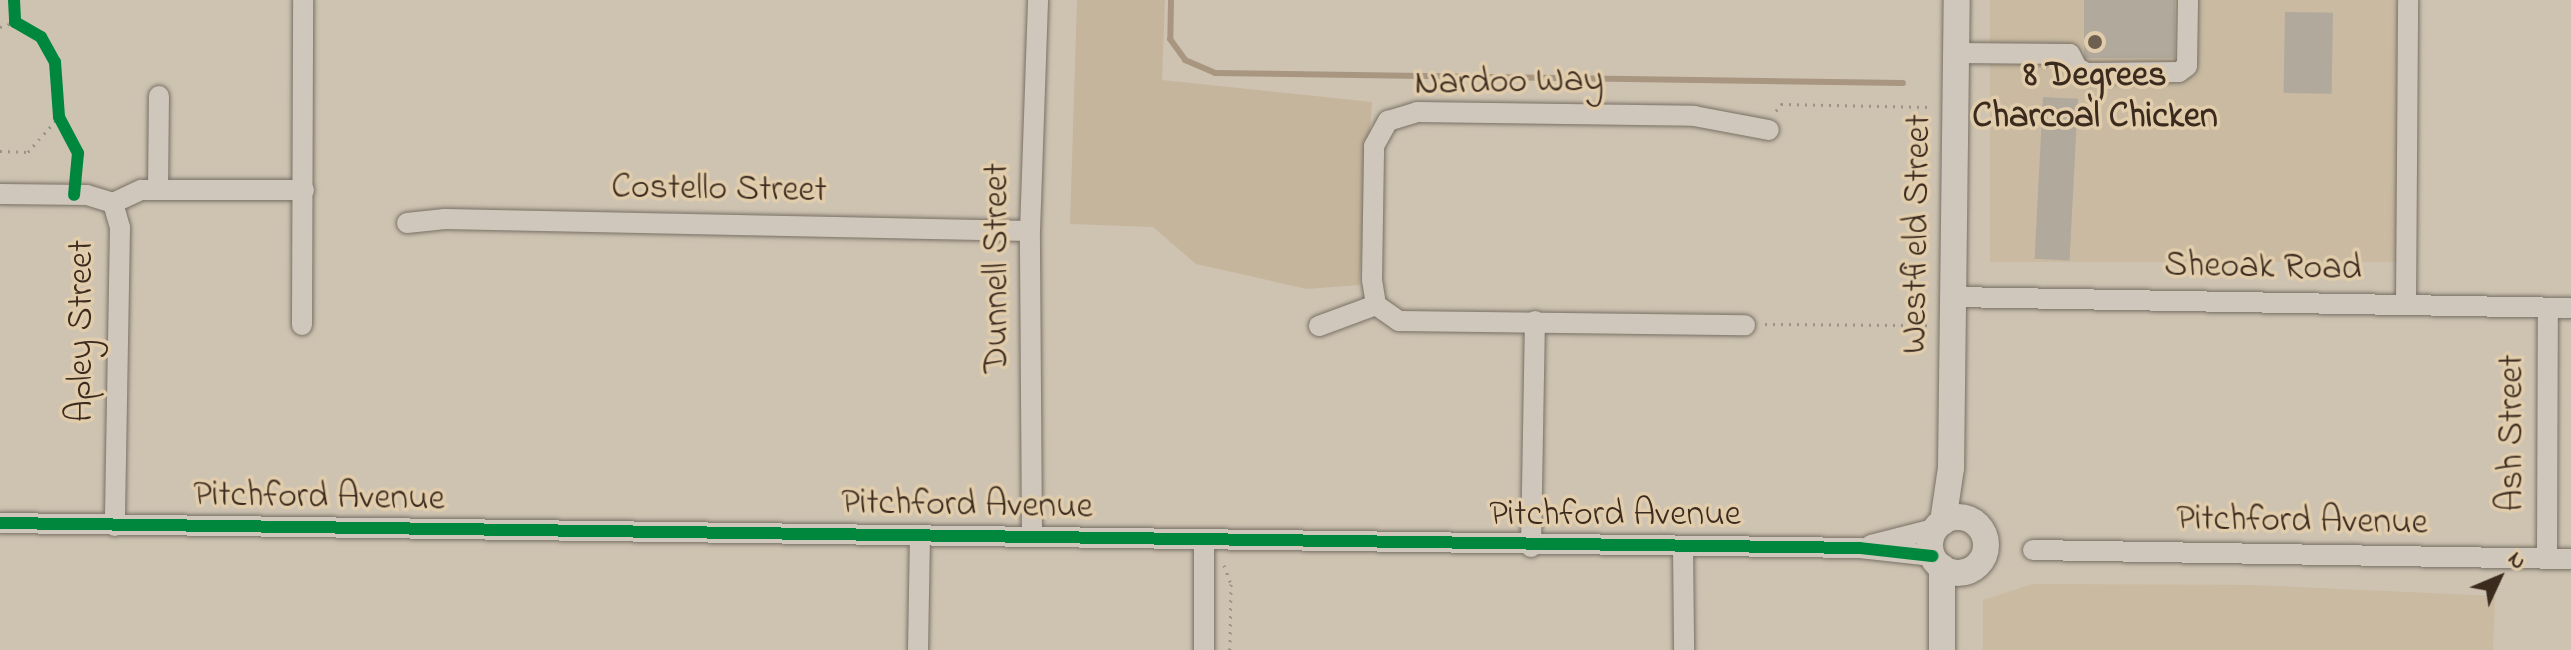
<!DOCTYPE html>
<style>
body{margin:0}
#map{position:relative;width:2571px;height:650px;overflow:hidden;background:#cec3b1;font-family:"Indie Flower",sans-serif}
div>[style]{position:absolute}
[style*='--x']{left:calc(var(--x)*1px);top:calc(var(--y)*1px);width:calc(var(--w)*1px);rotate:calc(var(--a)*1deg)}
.built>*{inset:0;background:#c9baa1;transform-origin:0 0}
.green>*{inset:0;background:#c5b59d}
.stream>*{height:6px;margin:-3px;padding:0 3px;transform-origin:3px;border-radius:3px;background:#a89681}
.building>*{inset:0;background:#b1a99c;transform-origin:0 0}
.path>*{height:3px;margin-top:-1.5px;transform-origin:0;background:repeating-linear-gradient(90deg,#9a9388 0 2px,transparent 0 8px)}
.roads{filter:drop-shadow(0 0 2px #787065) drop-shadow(0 0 2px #787065)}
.minor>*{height:20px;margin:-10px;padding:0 10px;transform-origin:10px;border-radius:10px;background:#cfc7bb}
.major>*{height:26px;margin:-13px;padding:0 13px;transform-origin:13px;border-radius:13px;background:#cfc7bb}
.major>.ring{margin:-13px;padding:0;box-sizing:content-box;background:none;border:26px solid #cfc7bb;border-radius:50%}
.cycleway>*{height:12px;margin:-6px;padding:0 6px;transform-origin:6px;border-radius:6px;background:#00873e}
.dots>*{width:22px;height:22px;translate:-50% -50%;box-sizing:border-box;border:4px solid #e1ccab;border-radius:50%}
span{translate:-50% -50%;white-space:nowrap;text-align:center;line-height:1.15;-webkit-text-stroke:7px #e1ccab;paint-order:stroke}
.poi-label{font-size:36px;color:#3b2a1e;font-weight:700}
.street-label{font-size:36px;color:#3b2a1e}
.north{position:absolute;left:2459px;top:538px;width:80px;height:80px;-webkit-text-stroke:6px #e1ccab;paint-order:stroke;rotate:46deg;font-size:22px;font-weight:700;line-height:32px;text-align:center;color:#3b2a1e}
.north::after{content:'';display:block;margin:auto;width:28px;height:36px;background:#3b2a1e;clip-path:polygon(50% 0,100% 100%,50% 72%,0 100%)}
</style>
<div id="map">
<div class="built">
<i style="left:1990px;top:0;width:407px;height:262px"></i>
<i style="clip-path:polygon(2032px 584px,2253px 585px,2495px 596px,2493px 650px,1983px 650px,1983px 600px)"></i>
</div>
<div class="green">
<i style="clip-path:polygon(1077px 0,1165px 0,1162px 80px,1372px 102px,1359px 285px,1307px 289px,1196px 264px,1153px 227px,1070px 224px)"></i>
</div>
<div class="stream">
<i style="--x:1171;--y:0;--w:39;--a:91"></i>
<i style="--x:1170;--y:39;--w:26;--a:54"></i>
<i style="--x:1185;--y:60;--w:33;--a:23"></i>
<i style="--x:1215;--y:73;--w:688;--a:0.83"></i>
</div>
<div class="building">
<i style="left:2084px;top:0;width:91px;height:58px"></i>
<i style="left:2285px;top:12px;width:48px;height:81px;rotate:1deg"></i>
<i style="left:2043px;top:97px;width:35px;height:162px;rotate:3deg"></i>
</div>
<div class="path">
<i style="--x:0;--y:27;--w:16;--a:-18"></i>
<i style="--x:1776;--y:111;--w:9;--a:-54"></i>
<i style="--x:1781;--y:104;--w:151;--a:1.1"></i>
<i style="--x:0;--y:151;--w:28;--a:2"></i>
<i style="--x:28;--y:152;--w:47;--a:-48.5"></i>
<i style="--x:1765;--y:324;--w:163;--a:0.4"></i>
<i style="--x:1224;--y:565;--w:20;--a:70"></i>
<i style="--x:1231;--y:584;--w:66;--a:90.9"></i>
</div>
<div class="roads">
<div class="minor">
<i style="--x:1956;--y:53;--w:114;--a:0.5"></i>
<i style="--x:2070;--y:54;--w:16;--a:63"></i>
<i style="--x:2077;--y:68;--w:11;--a:27"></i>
<i style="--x:2087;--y:73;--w:92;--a:-0.6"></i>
<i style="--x:2179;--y:72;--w:10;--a:-37"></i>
<i style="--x:2187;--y:66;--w:66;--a:-89.1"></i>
<i style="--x:158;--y:190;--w:94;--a:-89.4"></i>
<i style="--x:0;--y:194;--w:87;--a:0.7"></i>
<i style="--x:87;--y:195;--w:27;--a:17"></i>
<i style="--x:113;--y:203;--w:26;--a:74"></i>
<i style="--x:120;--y:228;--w:298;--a:91"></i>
<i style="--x:113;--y:203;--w:31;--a:-25"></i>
<i style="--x:141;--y:190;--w:163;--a:0"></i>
<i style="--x:407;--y:223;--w:38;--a:-6"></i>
<i style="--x:445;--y:219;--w:585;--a:1.18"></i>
<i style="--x:1953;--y:297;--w:618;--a:1.02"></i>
<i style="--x:2406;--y:304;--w:304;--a:-89.6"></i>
<i style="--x:1376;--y:305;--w:25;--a:-99"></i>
<i style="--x:1372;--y:280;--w:134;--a:-89.1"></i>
<i style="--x:1374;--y:146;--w:29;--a:-61"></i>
<i style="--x:1388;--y:121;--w:30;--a:-17"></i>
<i style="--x:1417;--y:112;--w:277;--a:0.8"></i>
<i style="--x:1694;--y:116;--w:76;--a:10.6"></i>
<i style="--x:302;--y:325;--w:325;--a:-89.8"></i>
<i style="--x:1319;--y:326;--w:61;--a:-20.2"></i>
<i style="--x:1376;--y:305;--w:28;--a:35"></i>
<i style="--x:1399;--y:321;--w:346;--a:0.7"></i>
<i style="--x:0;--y:523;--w:1860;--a:0.77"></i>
<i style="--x:1860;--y:548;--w:73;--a:6.3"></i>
<i style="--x:1032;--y:537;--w:306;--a:-90.4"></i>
<i style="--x:1030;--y:231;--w:231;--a:-88"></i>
<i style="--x:1871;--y:545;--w:68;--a:-14.4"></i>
<i style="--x:1683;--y:546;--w:104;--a:89.4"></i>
<i style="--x:1531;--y:547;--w:226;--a:-89"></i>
<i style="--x:2033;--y:550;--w:538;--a:0.96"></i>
<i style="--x:2547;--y:558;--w:250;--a:-89.8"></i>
<i style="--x:918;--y:650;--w:115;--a:-89"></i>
<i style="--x:1204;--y:650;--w:109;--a:-90"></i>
</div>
<div class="major">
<i class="ring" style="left:1930px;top:517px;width:30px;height:30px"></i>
<i style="--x:1943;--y:522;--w:55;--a:-81.6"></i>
<i style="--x:1951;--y:468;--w:468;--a:-89.3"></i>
<i style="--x:1942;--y:567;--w:83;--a:90"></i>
</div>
</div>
<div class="cycleway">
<i style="--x:14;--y:0;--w:22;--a:87"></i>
<i style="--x:15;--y:22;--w:30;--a:30"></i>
<i style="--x:41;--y:37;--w:29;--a:61"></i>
<i style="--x:55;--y:62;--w:55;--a:85.8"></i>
<i style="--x:59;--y:117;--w:41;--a:62.2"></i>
<i style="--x:78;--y:153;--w:42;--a:95.4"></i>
<i style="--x:0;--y:523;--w:1860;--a:0.77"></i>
<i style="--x:1860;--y:548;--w:73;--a:6.3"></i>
</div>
<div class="dots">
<i style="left:2095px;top:42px;background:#6e6051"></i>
</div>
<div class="poi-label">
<span style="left:2095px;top:97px">8 Degrees<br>Charcoal Chicken</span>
</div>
<div class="street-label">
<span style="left:1509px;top:83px;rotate:-1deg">Nardoo Way</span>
<span style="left:719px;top:190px;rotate:1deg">Costello Street</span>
<span style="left:1918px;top:234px;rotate:-89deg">Westfield Street</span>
<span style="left:998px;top:268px;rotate:-90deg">Dunnell Street</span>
<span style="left:2263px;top:268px;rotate:1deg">Sheoak Road</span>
<span style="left:83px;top:331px;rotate:-90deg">Apley Street</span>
<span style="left:2513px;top:433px;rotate:-90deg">Ash Street</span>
<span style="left:319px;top:498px;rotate:1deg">Pitchford Avenue</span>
<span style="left:967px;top:506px;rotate:1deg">Pitchford Avenue</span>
<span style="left:1615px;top:516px">Pitchford Avenue</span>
<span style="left:2302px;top:522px;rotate:1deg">Pitchford Avenue</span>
</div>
<div class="north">N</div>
</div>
